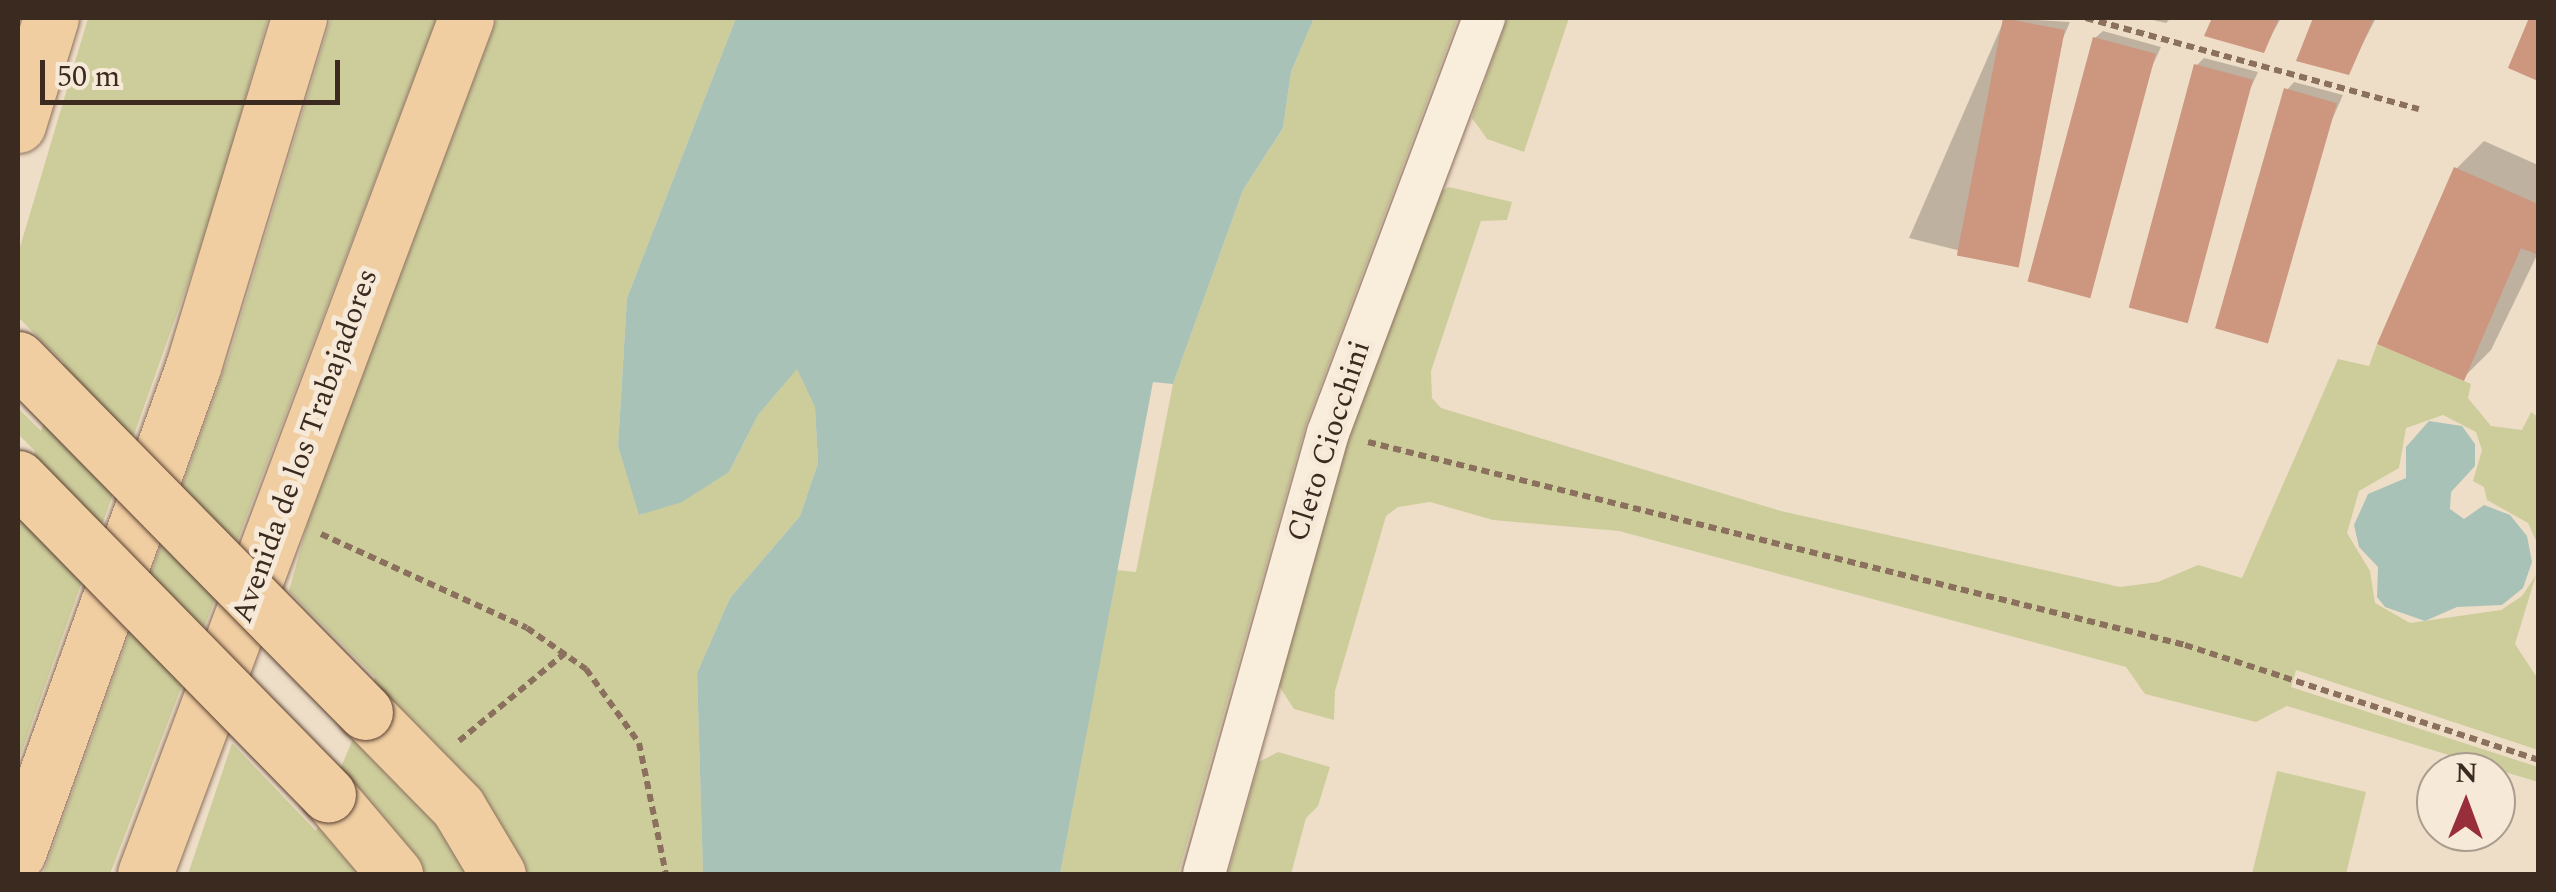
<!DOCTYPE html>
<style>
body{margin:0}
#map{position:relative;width:2556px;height:892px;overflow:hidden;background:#eedec8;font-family:Spectral,serif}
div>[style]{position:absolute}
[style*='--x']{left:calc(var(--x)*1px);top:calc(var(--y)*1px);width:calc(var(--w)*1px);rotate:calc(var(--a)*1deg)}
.green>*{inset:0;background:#cdcd9c}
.water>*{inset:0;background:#a9c2b8}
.shadow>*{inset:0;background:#0003}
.building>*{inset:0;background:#cc967f;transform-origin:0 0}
.path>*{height:6px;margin-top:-3px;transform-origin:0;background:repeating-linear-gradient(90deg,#8a705d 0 8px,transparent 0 13px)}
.roads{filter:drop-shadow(0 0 2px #8a705d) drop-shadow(0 0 2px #8a705d)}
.minor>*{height:42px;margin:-21px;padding:0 21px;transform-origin:21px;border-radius:21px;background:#f9eddc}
.major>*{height:55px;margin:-27.5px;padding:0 27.5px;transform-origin:27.5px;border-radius:27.5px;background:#f0cea2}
.bridges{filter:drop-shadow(0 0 2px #583f31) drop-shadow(0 0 2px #583f31)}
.major-bridge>*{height:55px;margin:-27.5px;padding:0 27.5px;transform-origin:27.5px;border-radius:27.5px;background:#f0cea2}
span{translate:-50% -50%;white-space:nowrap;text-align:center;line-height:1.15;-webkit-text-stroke:10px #f6e9d8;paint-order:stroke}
.street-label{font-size:30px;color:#3b2a20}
.frame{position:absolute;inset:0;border:20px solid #3b2a20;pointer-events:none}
.north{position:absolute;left:2416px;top:752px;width:100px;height:100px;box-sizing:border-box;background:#f6e9d8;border:2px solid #ab9d8e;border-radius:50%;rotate:1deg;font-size:28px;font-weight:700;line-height:40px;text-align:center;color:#3b2a20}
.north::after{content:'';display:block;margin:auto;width:35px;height:45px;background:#992e3b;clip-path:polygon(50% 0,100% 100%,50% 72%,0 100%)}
.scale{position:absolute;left:40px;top:60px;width:300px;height:45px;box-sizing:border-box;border:5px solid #3b2a20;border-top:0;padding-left:12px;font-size:30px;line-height:35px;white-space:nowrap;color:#3b2a20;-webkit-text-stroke:8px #f6e9d8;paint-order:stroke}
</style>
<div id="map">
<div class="green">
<i style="clip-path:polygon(88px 18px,268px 18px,213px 212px,18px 762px,18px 505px,35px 451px,18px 434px,18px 408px,41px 431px,64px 363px,20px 319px,18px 326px,18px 254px)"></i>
<i style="clip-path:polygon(331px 18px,437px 18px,110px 874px,43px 874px,230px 353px)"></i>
<i style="clip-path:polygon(497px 18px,736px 18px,627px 298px,618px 446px,640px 515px,729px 472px,758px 415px,797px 368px,815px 406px,818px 463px,800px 516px,730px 598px,697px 673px,703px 874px,520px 874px,371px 689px,375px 677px,289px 591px,310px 515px)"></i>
<i style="clip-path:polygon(1314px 18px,1458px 18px,1306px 424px,1178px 874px,1060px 874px,1116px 570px,1136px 572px,1173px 384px,1243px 190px,1283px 128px,1291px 72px)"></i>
<i style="clip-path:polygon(1507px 18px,1569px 18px,1524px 152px,1487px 139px,1472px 118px)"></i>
<i style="clip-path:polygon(1449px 187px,1512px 202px,1507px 220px,1481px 221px,1431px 371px,1432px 398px,1441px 408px,1781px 511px,2120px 587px,2158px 582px,2198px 565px,2242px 578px,2338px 359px,2369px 366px,2377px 344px,2471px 384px,2468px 398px,2491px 426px,2522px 430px,2531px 412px,2538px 417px,2538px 545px,2528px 523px,2487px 500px,2484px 487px,2473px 481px,2482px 450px,2476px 432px,2443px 415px,2406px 428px,2399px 468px,2359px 491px,2347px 533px,2370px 571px,2375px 603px,2410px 623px,2501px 610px,2522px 596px,2536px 575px,2515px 644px,2538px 679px,2538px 750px,2296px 670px,2291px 687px,2538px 767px,2538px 782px,2287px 706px,2256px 722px,2145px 694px,2126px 667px,1619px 531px,1493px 520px,1430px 502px,1398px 507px,1386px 516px,1335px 691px,1334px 720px,1294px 709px,1279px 686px,1345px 437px,1438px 192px)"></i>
<i style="clip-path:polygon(355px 734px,411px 789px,473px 874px,419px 874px,339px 772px)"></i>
<i style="clip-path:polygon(232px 743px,316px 831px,321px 820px,365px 874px,188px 874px)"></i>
<i style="clip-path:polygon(1278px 752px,1330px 767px,1318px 806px,1306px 818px,1291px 874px,1228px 874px,1259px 762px)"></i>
<i style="clip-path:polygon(2277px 771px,2366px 792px,2346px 874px,2252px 874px)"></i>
</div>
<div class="water">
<i style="clip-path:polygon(736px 18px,1314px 18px,1291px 72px,1283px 128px,1243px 190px,1173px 384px,1153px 382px,1060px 874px,703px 874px,697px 673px,730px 598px,800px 516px,818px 463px,815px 407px,797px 369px,758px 415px,729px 472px,682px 502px,639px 515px,618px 446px,627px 298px)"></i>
<i style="clip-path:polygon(2429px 421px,2462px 426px,2475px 444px,2475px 466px,2451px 492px,2450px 509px,2464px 519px,2484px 505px,2510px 515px,2527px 536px,2532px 562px,2523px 588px,2502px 605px,2457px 607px,2425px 621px,2385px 607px,2377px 597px,2378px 567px,2359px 547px,2354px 525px,2368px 494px,2406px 478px,2406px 447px)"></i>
</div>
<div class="shadow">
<i style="clip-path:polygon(2005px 18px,2070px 22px,1973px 245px,1965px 252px,1909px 238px)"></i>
<i style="clip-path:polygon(2144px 18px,2171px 18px,2166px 23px)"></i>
<i style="clip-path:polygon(2215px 18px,2281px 18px,2263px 50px,2208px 35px)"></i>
<i style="clip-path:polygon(2316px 18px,2376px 18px,2348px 72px,2299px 59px)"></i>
<i style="clip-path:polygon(2103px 31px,2161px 47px,2053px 282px,2095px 38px)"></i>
<i style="clip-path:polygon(2204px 58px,2258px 72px,2150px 307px,2196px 66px)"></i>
<i style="clip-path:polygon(2294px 82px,2343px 95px,2238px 329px,2287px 90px)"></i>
<i style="clip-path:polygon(2484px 141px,2538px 165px,2538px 253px,2491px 350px,2463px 378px,2456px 169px)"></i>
</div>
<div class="building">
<i style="left:2003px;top:18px;width:63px;height:242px;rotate:11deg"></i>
<i style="clip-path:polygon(2212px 18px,2279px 18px,2264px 53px,2204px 36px)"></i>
<i style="clip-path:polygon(2313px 18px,2374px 18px,2349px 75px,2296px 61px)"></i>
<i style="clip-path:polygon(2529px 18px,2538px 18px,2538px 81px,2508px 68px)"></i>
<i style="left:2093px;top:37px;width:65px;height:253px;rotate:15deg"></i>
<i style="left:2194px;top:64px;width:61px;height:252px;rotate:15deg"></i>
<i style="left:2284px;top:88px;width:55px;height:250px;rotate:16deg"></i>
<i style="clip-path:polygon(2454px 167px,2538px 204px,2538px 255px,2521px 248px,2464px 381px,2377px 344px)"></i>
</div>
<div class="path">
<i style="--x:2086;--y:18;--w:345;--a:15.3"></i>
<i style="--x:1368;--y:442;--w:842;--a:13.95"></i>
<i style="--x:2185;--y:645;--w:371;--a:18"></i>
<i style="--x:321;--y:534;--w:226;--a:24.5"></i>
<i style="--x:527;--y:628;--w:72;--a:34.8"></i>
<i style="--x:586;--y:669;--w:91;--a:54.4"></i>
<i style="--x:639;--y:743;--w:134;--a:78.4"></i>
<i style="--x:459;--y:741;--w:138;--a:-39.7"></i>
</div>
<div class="roads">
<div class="minor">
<i style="--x:1204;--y:874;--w:458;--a:-74.3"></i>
<i style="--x:1328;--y:433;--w:443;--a:-69.4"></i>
</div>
<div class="major">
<i style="--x:18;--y:125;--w:112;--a:-72.9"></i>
<i style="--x:365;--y:712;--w:133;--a:45.6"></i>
<i style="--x:458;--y:807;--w:78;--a:59.2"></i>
<i style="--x:328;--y:795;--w:104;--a:49.7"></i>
<i style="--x:18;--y:853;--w:517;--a:-70.2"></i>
<i style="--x:193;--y:367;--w:365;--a:-73.1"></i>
<i style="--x:145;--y:874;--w:914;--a:-69.44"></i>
</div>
</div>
<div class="bridges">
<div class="major-bridge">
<i style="--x:18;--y:359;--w:495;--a:45.5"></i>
<i style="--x:18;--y:478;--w:443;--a:45.6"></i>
</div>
</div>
<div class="street-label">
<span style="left:1329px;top:441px;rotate:-72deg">Cleto Ciocchini</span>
<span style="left:305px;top:446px;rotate:-70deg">Avenida de los Trabajadores</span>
</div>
<div class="frame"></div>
<div class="north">N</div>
<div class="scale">50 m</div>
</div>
